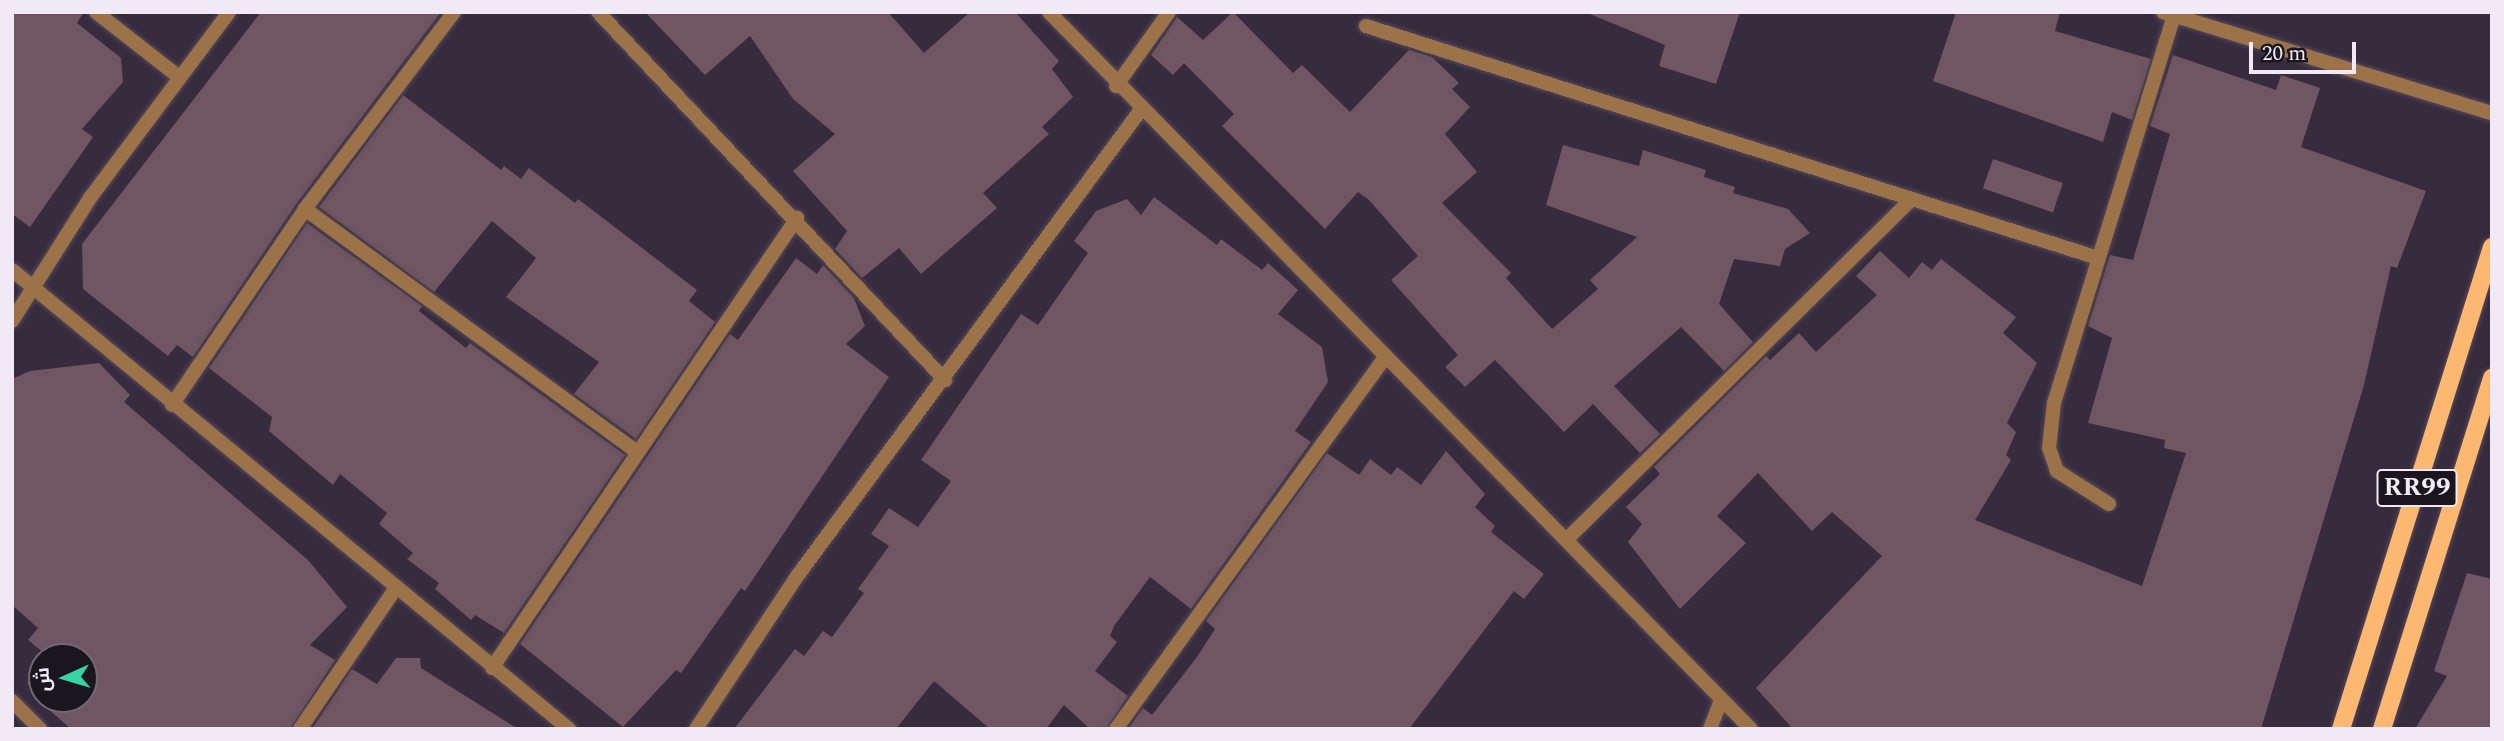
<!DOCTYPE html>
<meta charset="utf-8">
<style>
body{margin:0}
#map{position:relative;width:2504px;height:741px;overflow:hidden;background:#372b3e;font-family:Spectral,Cairo,serif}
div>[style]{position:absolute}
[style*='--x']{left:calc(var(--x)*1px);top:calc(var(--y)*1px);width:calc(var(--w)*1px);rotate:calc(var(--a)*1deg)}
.building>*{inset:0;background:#6f5662;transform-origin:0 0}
.roads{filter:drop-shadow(0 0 2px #55495b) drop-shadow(0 0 2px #55495b)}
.street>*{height:14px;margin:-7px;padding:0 7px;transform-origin:7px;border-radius:7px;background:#9c7248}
.primary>*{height:18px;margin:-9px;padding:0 9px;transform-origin:9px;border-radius:9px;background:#fcb870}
span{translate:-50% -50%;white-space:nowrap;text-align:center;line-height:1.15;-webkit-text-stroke:7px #1b161e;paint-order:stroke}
.shield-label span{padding:2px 5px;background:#1b161e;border:2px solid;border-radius:5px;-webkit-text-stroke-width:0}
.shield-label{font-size:26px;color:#f1e9f6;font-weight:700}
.frame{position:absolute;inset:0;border:14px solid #f1e9f6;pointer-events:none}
.north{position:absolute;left:28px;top:643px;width:70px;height:70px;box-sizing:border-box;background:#1b161e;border:2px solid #716a74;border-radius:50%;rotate:266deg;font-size:19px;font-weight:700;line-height:28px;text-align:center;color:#f1e9f6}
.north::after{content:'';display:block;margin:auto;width:24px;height:32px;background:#35d4a7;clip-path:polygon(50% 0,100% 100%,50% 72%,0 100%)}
.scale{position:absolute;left:2249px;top:42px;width:107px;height:32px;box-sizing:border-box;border:4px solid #f1e9f6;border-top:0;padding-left:9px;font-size:21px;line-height:24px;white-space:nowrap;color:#f1e9f6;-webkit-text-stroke:5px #1b161e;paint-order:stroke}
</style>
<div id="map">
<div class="building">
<i style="clip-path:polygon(12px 12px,84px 12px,77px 23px,121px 58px,123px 82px,82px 129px,93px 137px,30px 227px,12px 214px)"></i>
<i style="clip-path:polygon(261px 12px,441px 12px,297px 203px,193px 357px,177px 345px,168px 356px,83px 289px,82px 244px)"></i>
<i style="clip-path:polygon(645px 12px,888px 12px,924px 53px,970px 12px,1015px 12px,1059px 61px,1052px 69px,1073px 97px,1042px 127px,1049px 134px,983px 193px,997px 208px,921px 274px,899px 248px,862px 278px,835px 249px,847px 231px,793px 171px,835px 134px,793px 99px,750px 36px,705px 75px)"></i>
<i style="clip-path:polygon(1233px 12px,1293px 73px,1302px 65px,1350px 112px,1409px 50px,1432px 57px,1459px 83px,1452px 89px,1470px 107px,1445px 134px,1477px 172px,1442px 203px,1511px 273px,1506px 278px,1552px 329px,1598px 289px,1590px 280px,1637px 237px,1546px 205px,1563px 145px,1639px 166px,1643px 150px,1706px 170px,1704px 177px,1735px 187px,1733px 193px,1788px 209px,1810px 233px,1785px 249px,1780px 266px,1734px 259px,1719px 304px,1753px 342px,1724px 371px,1681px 327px,1614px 386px,1660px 434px,1640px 453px,1593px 404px,1564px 432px,1495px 360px,1465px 387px,1445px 367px,1458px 355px,1391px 280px,1418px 256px,1369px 200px,1358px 192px,1325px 229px,1222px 126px,1234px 114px,1184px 63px,1173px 75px,1151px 55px,1177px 17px,1203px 40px)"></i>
<i style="clip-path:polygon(1585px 12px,1740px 12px,1716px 84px,1659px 66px,1665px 45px)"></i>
<i style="clip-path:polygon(1956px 12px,2060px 12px,2055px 31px,2151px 59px,2132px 120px,2112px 112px,2103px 142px,1933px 81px)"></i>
<i style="clip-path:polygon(2173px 55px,2276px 90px,2281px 75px,2320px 88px,2301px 147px,2426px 191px,2397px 268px,2391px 266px,2364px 385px,2261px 729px,1793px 729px,1756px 688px,1882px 556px,1832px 512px,1812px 531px,1758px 473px,1717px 516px,1746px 543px,1680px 609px,1628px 542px,1642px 524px,1626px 507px,1660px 474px,1654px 467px,1766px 356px,1770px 360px,1799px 333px,1816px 352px,1877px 295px,1856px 276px,1880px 251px,1909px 278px,1922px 262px,1932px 270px,1941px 259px,2016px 317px,2003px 333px,2037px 363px,2007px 423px,2016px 432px,2006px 455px,2011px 460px,1975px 520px,2142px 586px,2186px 453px,2164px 448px,2165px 440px,2088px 423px,2112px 338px,2088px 326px,2110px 255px,2133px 260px,2170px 134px,2150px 126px)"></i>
<i style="clip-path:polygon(403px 95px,501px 170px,504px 166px,521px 179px,529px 168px,575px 203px,578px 199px,697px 290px,689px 301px,715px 322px,636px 439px,574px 394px,599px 362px,506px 297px,536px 258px,492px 221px,434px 292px,319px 207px)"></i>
<i style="left:1993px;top:159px;width:74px;height:31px;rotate:19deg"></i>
<i style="clip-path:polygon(1154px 197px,1217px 245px,1221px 239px,1262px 270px,1268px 263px,1298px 290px,1278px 314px,1322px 347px,1328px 382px,1295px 431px,1311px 442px,1191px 609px,1150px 577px,1114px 626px,1110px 636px,1117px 642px,1095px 671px,1128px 696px,1106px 729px,1090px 729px,1064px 705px,1046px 729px,990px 729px,934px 681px,896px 729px,734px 729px,795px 649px,804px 656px,823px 631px,832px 637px,864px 593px,858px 589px,889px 546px,871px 534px,889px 508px,918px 527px,951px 481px,921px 460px,1021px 314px,1038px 325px,1088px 253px,1074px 241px,1096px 211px,1127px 199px,1141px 215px)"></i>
<i style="clip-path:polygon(307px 223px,422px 306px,419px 311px,466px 348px,470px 343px,625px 455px,504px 633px,475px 615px,471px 620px,435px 589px,439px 583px,407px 559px,413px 553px,379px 524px,387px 513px,340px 474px,333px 485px,269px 431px,272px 417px,209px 368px)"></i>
<i style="clip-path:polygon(796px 258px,817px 274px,823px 265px,854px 298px,865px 326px,846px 344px,889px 377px,745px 591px,741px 588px,681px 673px,676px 670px,623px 727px,520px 644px,730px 334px,738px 340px)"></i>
<i style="clip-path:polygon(99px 363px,130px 395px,124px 402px,308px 560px,347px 607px,310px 645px,335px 660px,290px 729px,71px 729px,46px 707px,44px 699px,84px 699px,84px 657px,49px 657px,28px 640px,38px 628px,12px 605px,12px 379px,30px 371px)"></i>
<i style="clip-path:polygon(1446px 451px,1485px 494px,1475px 507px,1495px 526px,1491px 532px,1544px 574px,1524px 599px,1514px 591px,1409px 729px,1128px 729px,1143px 708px,1152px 715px,1197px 657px,1215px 629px,1206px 621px,1327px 453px,1359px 475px,1370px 459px,1391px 475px,1397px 467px,1421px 485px)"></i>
<i style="clip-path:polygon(2467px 573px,2492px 579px,2492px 729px,2415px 729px,2447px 676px,2434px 671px)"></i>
<i style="clip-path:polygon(396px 658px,420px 658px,421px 668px,518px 729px,312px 729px,352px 669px,377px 684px)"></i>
<i style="clip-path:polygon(42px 667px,42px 698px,27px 683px)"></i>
</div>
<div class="roads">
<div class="street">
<i style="--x:96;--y:12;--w:105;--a:38.1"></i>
<i style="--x:598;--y:12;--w:506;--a:46.68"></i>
<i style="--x:1049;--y:12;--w:1003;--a:45.61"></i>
<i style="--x:2163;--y:12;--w:344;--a:17.1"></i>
<i style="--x:1366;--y:26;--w:765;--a:17.58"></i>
<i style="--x:1116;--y:86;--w:91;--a:-54.4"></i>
<i style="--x:305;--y:209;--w:410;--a:36.2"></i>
<i style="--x:12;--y:270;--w:722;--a:39.49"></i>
<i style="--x:12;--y:321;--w:146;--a:-57.6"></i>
<i style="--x:90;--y:198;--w:232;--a:-53.2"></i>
<i style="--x:172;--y:405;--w:237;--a:-55.8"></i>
<i style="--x:305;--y:209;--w:247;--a:-52.9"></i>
<i style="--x:2109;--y:504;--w:62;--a:-147.6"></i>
<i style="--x:2057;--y:471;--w:24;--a:-109"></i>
<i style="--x:2049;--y:448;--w:45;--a:-83.7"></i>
<i style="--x:2054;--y:403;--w:405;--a:-72.8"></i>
<i style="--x:1569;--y:537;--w:479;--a:-44.6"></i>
<i style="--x:492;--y:668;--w:544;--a:-55.87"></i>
<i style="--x:12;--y:701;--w:40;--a:45"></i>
<i style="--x:300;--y:729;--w:169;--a:-55.8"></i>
<i style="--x:696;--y:729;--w:185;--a:-56.5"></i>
<i style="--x:798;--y:575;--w:576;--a:-53.61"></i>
<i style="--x:1116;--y:729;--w:459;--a:-54.1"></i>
<i style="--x:1710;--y:729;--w:31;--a:-69"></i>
</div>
<div class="primary">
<i style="--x:2341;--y:729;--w:505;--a:-72.61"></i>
<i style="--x:2382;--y:729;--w:368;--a:-72.6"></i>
</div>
</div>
<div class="shield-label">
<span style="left:2417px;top:488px">RR99</span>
</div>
<div class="frame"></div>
<div class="north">ش</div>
<div class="scale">20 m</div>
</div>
